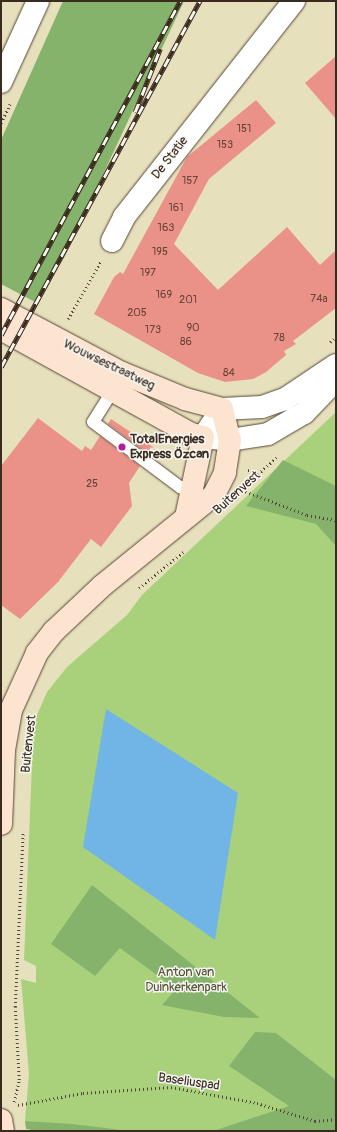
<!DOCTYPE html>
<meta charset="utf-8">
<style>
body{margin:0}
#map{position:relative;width:337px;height:1132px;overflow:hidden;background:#e7e0bd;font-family:Pangolin,sans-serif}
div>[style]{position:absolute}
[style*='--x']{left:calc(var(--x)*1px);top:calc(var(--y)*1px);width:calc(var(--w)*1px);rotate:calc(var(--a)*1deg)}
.green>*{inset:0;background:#a9d17c}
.forest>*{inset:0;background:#86b36c}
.water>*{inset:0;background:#70b5e6}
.building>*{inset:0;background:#eb9288}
.path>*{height:2.5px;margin-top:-1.25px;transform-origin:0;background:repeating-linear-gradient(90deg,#554536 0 1px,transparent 0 4px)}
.roads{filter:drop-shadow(0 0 1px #554536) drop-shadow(0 0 1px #554536)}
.service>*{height:12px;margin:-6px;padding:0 6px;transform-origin:6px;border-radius:6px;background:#fff}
.minor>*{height:22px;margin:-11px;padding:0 11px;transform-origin:11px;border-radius:11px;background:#fff}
.tertiary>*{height:22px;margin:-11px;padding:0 11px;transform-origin:11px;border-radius:11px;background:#fff}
.secondary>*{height:22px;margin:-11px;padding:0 11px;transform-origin:11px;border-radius:11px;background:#fde4d0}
.rail>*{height:4.5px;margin-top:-2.25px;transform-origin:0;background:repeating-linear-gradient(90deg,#f6f6f2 0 9px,#3b2a1e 0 18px);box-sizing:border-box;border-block:1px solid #3b2a1e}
.dots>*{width:11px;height:11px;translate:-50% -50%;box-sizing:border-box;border:2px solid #f6f6f2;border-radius:50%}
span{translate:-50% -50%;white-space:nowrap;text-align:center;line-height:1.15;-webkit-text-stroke:3px #f6f6f2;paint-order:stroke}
.number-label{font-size:11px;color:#674438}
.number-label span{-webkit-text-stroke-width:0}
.street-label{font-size:13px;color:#3b2a1e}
.poi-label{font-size:13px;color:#3b2a1e;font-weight:700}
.left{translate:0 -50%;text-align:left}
.park-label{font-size:13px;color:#565436}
.frame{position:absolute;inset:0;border:2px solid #3b2a1e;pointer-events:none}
</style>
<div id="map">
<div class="green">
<i style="clip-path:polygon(336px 412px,336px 1131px,131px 1131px,25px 1121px,29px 1074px,21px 979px,36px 983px,36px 966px,24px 960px,33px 739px,37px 715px,47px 692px,67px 667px,127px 615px,142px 595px)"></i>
</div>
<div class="forest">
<i style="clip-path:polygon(63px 1px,184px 1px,65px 256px,37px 303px,1px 284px,1px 140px)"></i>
<i style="clip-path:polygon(283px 460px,336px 486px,336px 546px,316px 524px,246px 506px)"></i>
<i style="clip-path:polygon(92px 885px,260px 1018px,224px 1017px,162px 1005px,176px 989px,120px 948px,95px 976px,51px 944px)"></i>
<i style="clip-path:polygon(255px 1032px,276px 1033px,336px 1080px,336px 1131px,213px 1131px,289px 1106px,229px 1066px)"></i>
<i style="clip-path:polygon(25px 1121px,72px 1124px,131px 1131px,39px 1131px,26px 1129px)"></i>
</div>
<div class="water">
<i style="clip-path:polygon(106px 709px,238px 793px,215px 940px,83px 847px)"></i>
</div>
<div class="building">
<i style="clip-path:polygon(336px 56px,336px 119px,305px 83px)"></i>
<i style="clip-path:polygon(256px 100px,276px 123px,209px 179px,174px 244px,218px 290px,287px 227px,320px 265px,336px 250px,336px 308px,293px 341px,296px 344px,284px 351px,286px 355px,266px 372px,253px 379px,225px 382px,198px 373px,94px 314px,114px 277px,120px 272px,123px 274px,187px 157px)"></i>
<i style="clip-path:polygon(38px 418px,82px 451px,85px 446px,91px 450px,100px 436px,140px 466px,129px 483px,132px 506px,101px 547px,91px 539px,58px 582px,20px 619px,1px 605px,1px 466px)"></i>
<i style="clip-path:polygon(111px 419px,153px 447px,148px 454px,108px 424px)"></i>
</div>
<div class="path">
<i style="--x:1;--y:123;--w:21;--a:-65"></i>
<i style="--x:68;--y:319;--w:67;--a:-60.4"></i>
<i style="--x:330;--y:342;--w:8;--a:-40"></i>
<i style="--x:248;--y:470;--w:11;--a:15"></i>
<i style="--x:246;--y:485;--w:43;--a:-42.2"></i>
<i style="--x:242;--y:490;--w:70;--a:21"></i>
<i style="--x:307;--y:515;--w:29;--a:10"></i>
<i style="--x:139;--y:588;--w:57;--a:-39.3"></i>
<i style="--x:14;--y:1102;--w:23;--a:-77"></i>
<i style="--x:19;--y:1080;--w:73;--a:-93.1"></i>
<i style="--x:15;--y:1007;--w:175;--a:-87.4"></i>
<i style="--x:18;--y:1105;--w:66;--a:-10.5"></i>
<i style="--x:83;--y:1093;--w:88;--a:-3.9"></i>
<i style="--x:171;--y:1087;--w:87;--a:10.5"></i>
<i style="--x:257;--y:1103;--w:61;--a:17.2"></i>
<i style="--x:315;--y:1121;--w:21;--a:-5"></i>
</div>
<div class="roads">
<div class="service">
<i style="--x:115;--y:387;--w:41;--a:122.2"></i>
<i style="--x:93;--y:422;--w:109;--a:36.8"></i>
<i style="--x:180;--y:487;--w:17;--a:25"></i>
</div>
<div class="minor">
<i style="--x:1;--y:82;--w:89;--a:-65.4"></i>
<i style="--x:112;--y:241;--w:27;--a:-63"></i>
<i style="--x:124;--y:217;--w:275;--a:-51.8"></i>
</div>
<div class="tertiary">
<i style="--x:336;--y:365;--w:61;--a:146.3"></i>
<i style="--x:285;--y:399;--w:24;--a:161"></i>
<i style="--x:262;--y:407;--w:40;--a:177.1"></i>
<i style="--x:222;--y:409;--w:34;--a:124"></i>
<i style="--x:203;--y:437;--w:27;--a:6"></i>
<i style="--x:230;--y:440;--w:38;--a:-9"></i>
<i style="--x:268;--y:434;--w:42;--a:-30.3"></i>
<i style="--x:304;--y:413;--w:46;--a:-45.9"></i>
</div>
<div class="secondary">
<i style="--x:1;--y:309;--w:137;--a:27.9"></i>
<i style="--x:122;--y:373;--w:68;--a:22.4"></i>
<i style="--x:185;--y:399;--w:38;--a:15"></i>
<i style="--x:222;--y:409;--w:32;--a:76"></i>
<i style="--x:230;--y:440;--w:33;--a:99"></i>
<i style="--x:225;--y:473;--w:25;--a:117"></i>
<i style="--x:214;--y:495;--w:144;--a:140.9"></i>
<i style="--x:102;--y:586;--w:66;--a:136.8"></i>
<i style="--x:54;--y:631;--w:28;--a:128"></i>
<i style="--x:37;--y:653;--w:63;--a:114.5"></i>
<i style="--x:11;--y:710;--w:41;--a:99.9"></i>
<i style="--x:4;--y:750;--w:74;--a:92.3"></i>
<i style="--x:1;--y:329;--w:217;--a:28.9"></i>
<i style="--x:191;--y:434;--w:12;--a:14"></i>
<i style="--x:203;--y:437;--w:82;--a:102"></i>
<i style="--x:1;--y:1120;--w:11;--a:80"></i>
</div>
</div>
<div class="rail">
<i style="--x:135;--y:112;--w:68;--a:-68.4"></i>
<i style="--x:1;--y:335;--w:379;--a:-61.8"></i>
<i style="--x:1;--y:367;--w:417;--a:-61.5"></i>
</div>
<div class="dots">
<i style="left:122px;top:447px;background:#b5179e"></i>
</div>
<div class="number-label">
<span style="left:244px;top:129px">151</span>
<span style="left:225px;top:145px">153</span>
<span style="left:190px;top:181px">157</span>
<span style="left:176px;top:208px">161</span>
<span style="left:166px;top:228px">163</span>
<span style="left:160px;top:252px">195</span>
<span style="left:148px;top:273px">197</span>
<span style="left:164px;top:295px">169</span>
<span style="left:319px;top:299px">74a</span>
<span style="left:188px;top:300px">201</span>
<span style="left:137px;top:313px">205</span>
<span style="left:193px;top:328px">90</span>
<span style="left:153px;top:330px">173</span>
<span style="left:279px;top:338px">78</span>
<span style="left:186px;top:342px">86</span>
<span style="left:229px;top:373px">84</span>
<span style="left:92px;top:484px">25</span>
</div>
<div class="street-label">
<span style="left:170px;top:158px;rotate:-52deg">De Statie</span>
<span style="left:109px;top:365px;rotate:26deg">Wouwsestraatweg</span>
<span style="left:237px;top:493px;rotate:-42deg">Buitenvest</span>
<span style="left:29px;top:744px;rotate:-84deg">Buitenvest</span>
<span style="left:189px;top:1082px;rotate:8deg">Baseliuspad</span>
</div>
<div class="poi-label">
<span class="left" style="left:130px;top:447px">TotalEnergies<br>Express Özcan</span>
</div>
<div class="park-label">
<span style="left:186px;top:980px">Anton van<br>Duinkerkenpark</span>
</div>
<div class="frame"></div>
</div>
